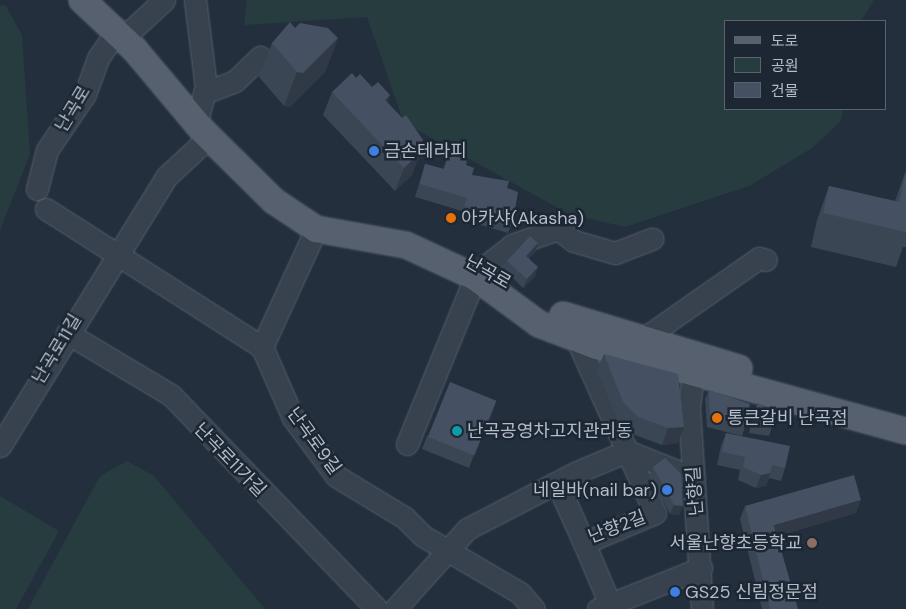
<!DOCTYPE html>
<meta charset="utf-8">
<style>
body{margin:0}
#map{position:relative;width:906px;height:609px;overflow:hidden;background:#242f3e;font-family:"DM Sans","Noto Sans KR",sans-serif}
div>[style]{position:absolute}
[style*='--x']{left:calc(var(--x)*1px);top:calc(var(--y)*1px);width:calc(var(--w)*1px);rotate:calc(var(--a)*1deg)}
.green>*{inset:0;background:#263c3f}
.roads{filter:drop-shadow(0 0 1px #565f6c) drop-shadow(0 0 1px #565f6c)}
.minor>*{height:21px;margin:-10.5px;padding:0 10.5px;transform-origin:10.5px;border-radius:10.5px;background:#38414e}
.major>*{height:26px;margin:-13px;padding:0 13px;transform-origin:13px;border-radius:13px;background:#56606e}
.wall>*{inset:0;background:#3b4654}
.shaded-wall>*{inset:0;background:#303945}
.building>*{inset:0;background:#455162;transform-origin:0 0}
.dots>*{width:14px;height:14px;translate:-50% -50%;box-sizing:border-box;border:2px solid #1d2633;border-radius:50%}
span{translate:-50% -50%;white-space:nowrap;text-align:center;line-height:1.15;-webkit-text-stroke:5px #1d2633;paint-order:stroke}
.street-label{font-size:18px;color:#b4bcc9}
.poi-label{font-size:18px;color:#b4bcc9}
.left{translate:0 -50%;text-align:left}
.right{translate:-100% -50%;text-align:right}
.legend{position:absolute;left:724px;top:20px;width:162px;height:90px;box-sizing:border-box;background:#1d2633;border:1px solid #59626f;margin:0;padding:6px 9px;list-style:none;font-size:15px;color:#b4bcc9}
.legend li{display:flex;align-items:center;gap:10px;height:25px}
.legend b{width:25px;border:1px solid #59626f}
</style>
<div id="map">
<div class="green">
<i style="clip-path:polygon(247px 0,874px 0,861px 21px,725px 21px,725px 109px,843px 109px,841px 121px,812px 148px,749px 186px,625px 227px,569px 214px,404px 123px,367px 17px,244px 25px)"></i>
<i style="clip-path:polygon(0 5px,6px 6px,22px 35px,30px 154px,0 230px)"></i>
<i style="clip-path:polygon(127px 461px,154px 476px,265px 609px,28px 609px,100px 476px)"></i>
<i style="clip-path:polygon(0 496px,59px 531px,16px 609px,0 609px)"></i>
</div>
<div class="roads">
<div class="minor">
<i style="--x:195;--y:0;--w:88;--a:82.8"></i>
<i style="--x:206;--y:87;--w:38;--a:105"></i>
<i style="--x:123;--y:38;--w:56;--a:-42.8"></i>
<i style="--x:204;--y:93;--w:33;--a:-21"></i>
<i style="--x:235;--y:81;--w:35;--a:-44"></i>
<i style="--x:37;--y:189;--w:40;--a:-75.6"></i>
<i style="--x:47;--y:150;--w:68;--a:-55.8"></i>
<i style="--x:85;--y:94;--w:38;--a:-70"></i>
<i style="--x:98;--y:58;--w:32;--a:-55"></i>
<i style="--x:46;--y:209;--w:256;--a:32.6"></i>
<i style="--x:316;--y:229;--w:130;--a:114.6"></i>
<i style="--x:262;--y:347;--w:77;--a:66.4"></i>
<i style="--x:293;--y:418;--w:72;--a:53.4"></i>
<i style="--x:336;--y:476;--w:81;--a:31.3"></i>
<i style="--x:405;--y:518;--w:25;--a:45"></i>
<i style="--x:423;--y:536;--w:113;--a:30.4"></i>
<i style="--x:520;--y:593;--w:21;--a:49"></i>
<i style="--x:67;--y:333;--w:121;--a:30.8"></i>
<i style="--x:171;--y:395;--w:297;--a:46.1"></i>
<i style="--x:638;--y:352;--w:22;--a:-56"></i>
<i style="--x:650;--y:334;--w:133;--a:-34.9"></i>
<i style="--x:759;--y:258;--w:7;--a:16"></i>
<i style="--x:693;--y:374;--w:34;--a:97"></i>
<i style="--x:689;--y:408;--w:201;--a:86.3"></i>
<i style="--x:407;--y:444;--w:180;--a:-67.8"></i>
<i style="--x:475;--y:277;--w:18;--a:-45"></i>
<i style="--x:488;--y:264;--w:31;--a:-38"></i>
<i style="--x:512;--y:245;--w:49;--a:-19.2"></i>
<i style="--x:558;--y:229;--w:20;--a:37"></i>
<i style="--x:574;--y:241;--w:43;--a:16.3"></i>
<i style="--x:615;--y:253;--w:40;--a:-21"></i>
<i style="--x:0;--y:446;--w:316;--a:-58.3"></i>
<i style="--x:166;--y:177;--w:59;--a:-42.9"></i>
<i style="--x:557;--y:483;--w:66;--a:65.8"></i>
<i style="--x:584;--y:543;--w:77;--a:-22.9"></i>
<i style="--x:655;--y:513;--w:192;--a:-114.3"></i>
<i style="--x:584;--y:543;--w:72;--a:67"></i>
<i style="--x:395;--y:609;--w:108;--a:-48"></i>
<i style="--x:467;--y:529;--w:122;--a:-27.4"></i>
<i style="--x:575;--y:473;--w:56;--a:-22.9"></i>
<i style="--x:627;--y:451;--w:72;--a:21.9"></i>
<i style="--x:598;--y:609;--w:111;--a:-21.7"></i>
</div>
<div class="major">
<i style="--x:82;--y:0;--w:73;--a:43.3"></i>
<i style="--x:135;--y:50;--w:106;--a:50"></i>
<i style="--x:203;--y:131;--w:100;--a:44.6"></i>
<i style="--x:274;--y:201;--w:50;--a:33.7"></i>
<i style="--x:316;--y:229;--w:91;--a:10.1"></i>
<i style="--x:406;--y:245;--w:76;--a:24.9"></i>
<i style="--x:475;--y:277;--w:79;--a:36.3"></i>
<i style="--x:539;--y:324;--w:62;--a:20.8"></i>
<i style="--x:597;--y:346;--w:320;--a:15.4"></i>
<i style="--x:563;--y:315;--w:184;--a:16.8"></i>
</div>
</div>
<div class="wall">
<i style="clip-path:polygon(295px 28px,338px 38px,325px 72px,290px 107px,284px 106px,259px 77px,272px 43px)"></i>
<i style="clip-path:polygon(356px 78px,372px 87px,390px 95px,387px 102px,423px 140px,419px 150px,412px 175px,395px 191px,323px 115px,332px 92px)"></i>
<i style="clip-path:polygon(449px 154px,466px 165px,472px 175px,507px 188px,513px 220px,508px 233px,460px 219px,462px 211px,415px 197px,425px 164px,443px 169px)"></i>
<i style="clip-path:polygon(906px 170px,906px 247px,903px 247px,896px 267px,811px 247px,817px 220px,829px 186px,895px 201px)"></i>
<i style="clip-path:polygon(538px 243px,535px 252px,529px 258px,535px 276px,523px 288px,504px 269px,507px 261px)"></i>
<i style="clip-path:polygon(604px 354px,684px 427px,678px 443px,662px 445px,632px 434px,617px 419px,597px 370px)"></i>
<i style="clip-path:polygon(709px 390px,745px 427px,742px 436px,707px 427px,705px 399px)"></i>
<i style="clip-path:polygon(496px 401px,469px 468px,422px 449px,427px 436px)"></i>
<i style="clip-path:polygon(758px 403px,772px 427px,769px 436px,749px 433px,754px 412px)"></i>
<i style="clip-path:polygon(726px 433px,785px 468px,781px 481px,769px 478px,766px 486px,756px 488px,738px 480px,740px 470px,717px 465px,721px 446px)"></i>
<i style="clip-path:polygon(653px 467px,683px 506px,679px 515px,670px 514px,650px 476px)"></i>
<i style="clip-path:polygon(745px 506px,856px 513px,774px 537px,771px 544px,764px 546px,766px 550px,798px 609px,762px 609px,740px 519px)"></i>
</div>
<div class="shaded-wall">
<i style="clip-path:polygon(338px 38px,325px 72px,290px 107px,284px 106px,297px 72px)"></i>
<i style="clip-path:polygon(390px 95px,381px 118px,385px 100px)"></i>
<i style="clip-path:polygon(423px 140px,417px 156px,421px 152px,412px 175px,395px 191px,404px 168px,416px 147px)"></i>
<i style="clip-path:polygon(538px 243px,535px 252px,523px 265px,526px 256px)"></i>
<i style="clip-path:polygon(538px 267px,535px 276px,523px 288px,527px 279px)"></i>
<i style="clip-path:polygon(496px 401px,492px 414px,469px 468px,473px 456px)"></i>
<i style="clip-path:polygon(684px 427px,678px 443px,662px 445px,668px 428px)"></i>
<i style="clip-path:polygon(770px 473px,766px 486px,756px 488px,761px 475px)"></i>
<i style="clip-path:polygon(861px 500px,856px 513px,774px 537px,771px 544px,757px 548px,761px 535px,774px 525px)"></i>
<i style="clip-path:polygon(674px 505px,683px 506px,679px 515px,670px 514px)"></i>
</div>
<div class="building">
<i style="clip-path:polygon(290px 22px,295px 28px,300px 23px,328px 28px,338px 38px,303px 73px,297px 72px,272px 43px)"></i>
<i style="clip-path:polygon(352px 73px,356px 78px,360px 74px,372px 87px,378px 82px,390px 95px,385px 100px,402px 118px,406px 115px,423px 140px,416px 147px,421px 152px,404px 168px,332px 92px)"></i>
<i style="clip-path:polygon(449px 154px,467px 160px,466px 165px,474px 168px,472px 175px,509px 181px,507px 188px,518px 192px,513px 220px,464px 206px,467px 198px,420px 184px,425px 164px,444px 169px)"></i>
<i style="clip-path:polygon(906px 172px,906px 232px,823px 213px,829px 186px,899px 202px)"></i>
<i style="clip-path:polygon(530px 236px,538px 243px,526px 256px,538px 267px,527px 279px,507px 261px)"></i>
<i style="clip-path:polygon(604px 354px,678px 374px,684px 427px,668px 428px,638px 417px,623px 402px)"></i>
<i style="left:450px;top:382px;width:50px;height:59px;rotate:22deg"></i>
<i style="clip-path:polygon(709px 390px,750px 404px,745px 427px,710px 418px)"></i>
<i style="clip-path:polygon(758px 403px,775px 415px,772px 427px,752px 424px)"></i>
<i style="clip-path:polygon(726px 433px,790px 446px,785px 468px,772px 465px,770px 473px,761px 475px,743px 467px,745px 457px,722px 452px)"></i>
<i style="clip-path:polygon(665px 458px,681px 474px,683px 506px,674px 505px,653px 467px)"></i>
<i style="clip-path:polygon(854px 475px,861px 500px,774px 525px,775px 531px,761px 535px,766px 550px,780px 546px,798px 609px,770px 609px,745px 506px)"></i>
</div>
<div class="dots">
<i style="left:374px;top:151px;background:#3f7fe0"></i>
<i style="left:451px;top:218px;background:#e8710a"></i>
<i style="left:717px;top:418px;background:#e8710a"></i>
<i style="left:457px;top:431px;background:#0f9aa8"></i>
<i style="left:667px;top:490px;background:#3f7fe0"></i>
<i style="left:812px;top:543px;background:#8d6e63"></i>
<i style="left:675px;top:592px;background:#3f7fe0"></i>
</div>
<div class="street-label">
<span style="left:73px;top:109px;rotate:-59deg">난곡로</span>
<span style="left:488px;top:272px;rotate:30deg">난곡로</span>
<span style="left:57px;top:349px;rotate:-59deg">난곡로11길</span>
<span style="left:314px;top:441px;rotate:54deg">난곡로9길</span>
<span style="left:230px;top:460px;rotate:46deg">난곡로11가길</span>
<span style="left:695px;top:491px;rotate:-94deg">난향길</span>
<span style="left:617px;top:527px;rotate:-21deg">난향2길</span>
</div>
<div class="poi-label">
<span class="left" style="left:384px;top:151px">금손테라피</span>
<span class="left" style="left:461px;top:218px">아카샤(Akasha)</span>
<span class="left" style="left:727px;top:418px">통큰갈비 난곡점</span>
<span class="left" style="left:467px;top:431px">난곡공영차고지관리동</span>
<span class="right" style="left:657px;top:490px">네일바(nail bar)</span>
<span class="right" style="left:802px;top:543px">서울난향초등학교</span>
<span class="left" style="left:685px;top:592px">GS25 신림정문점</span>
</div>
<ul class="legend">
<li><b style="height:6px;background:#56606e"></b>도로</li>
<li><b style="height:14px;background:#263c3f"></b>공원</li>
<li><b style="height:14px;background:#455162"></b>건물</li>
</ul>
</div>
